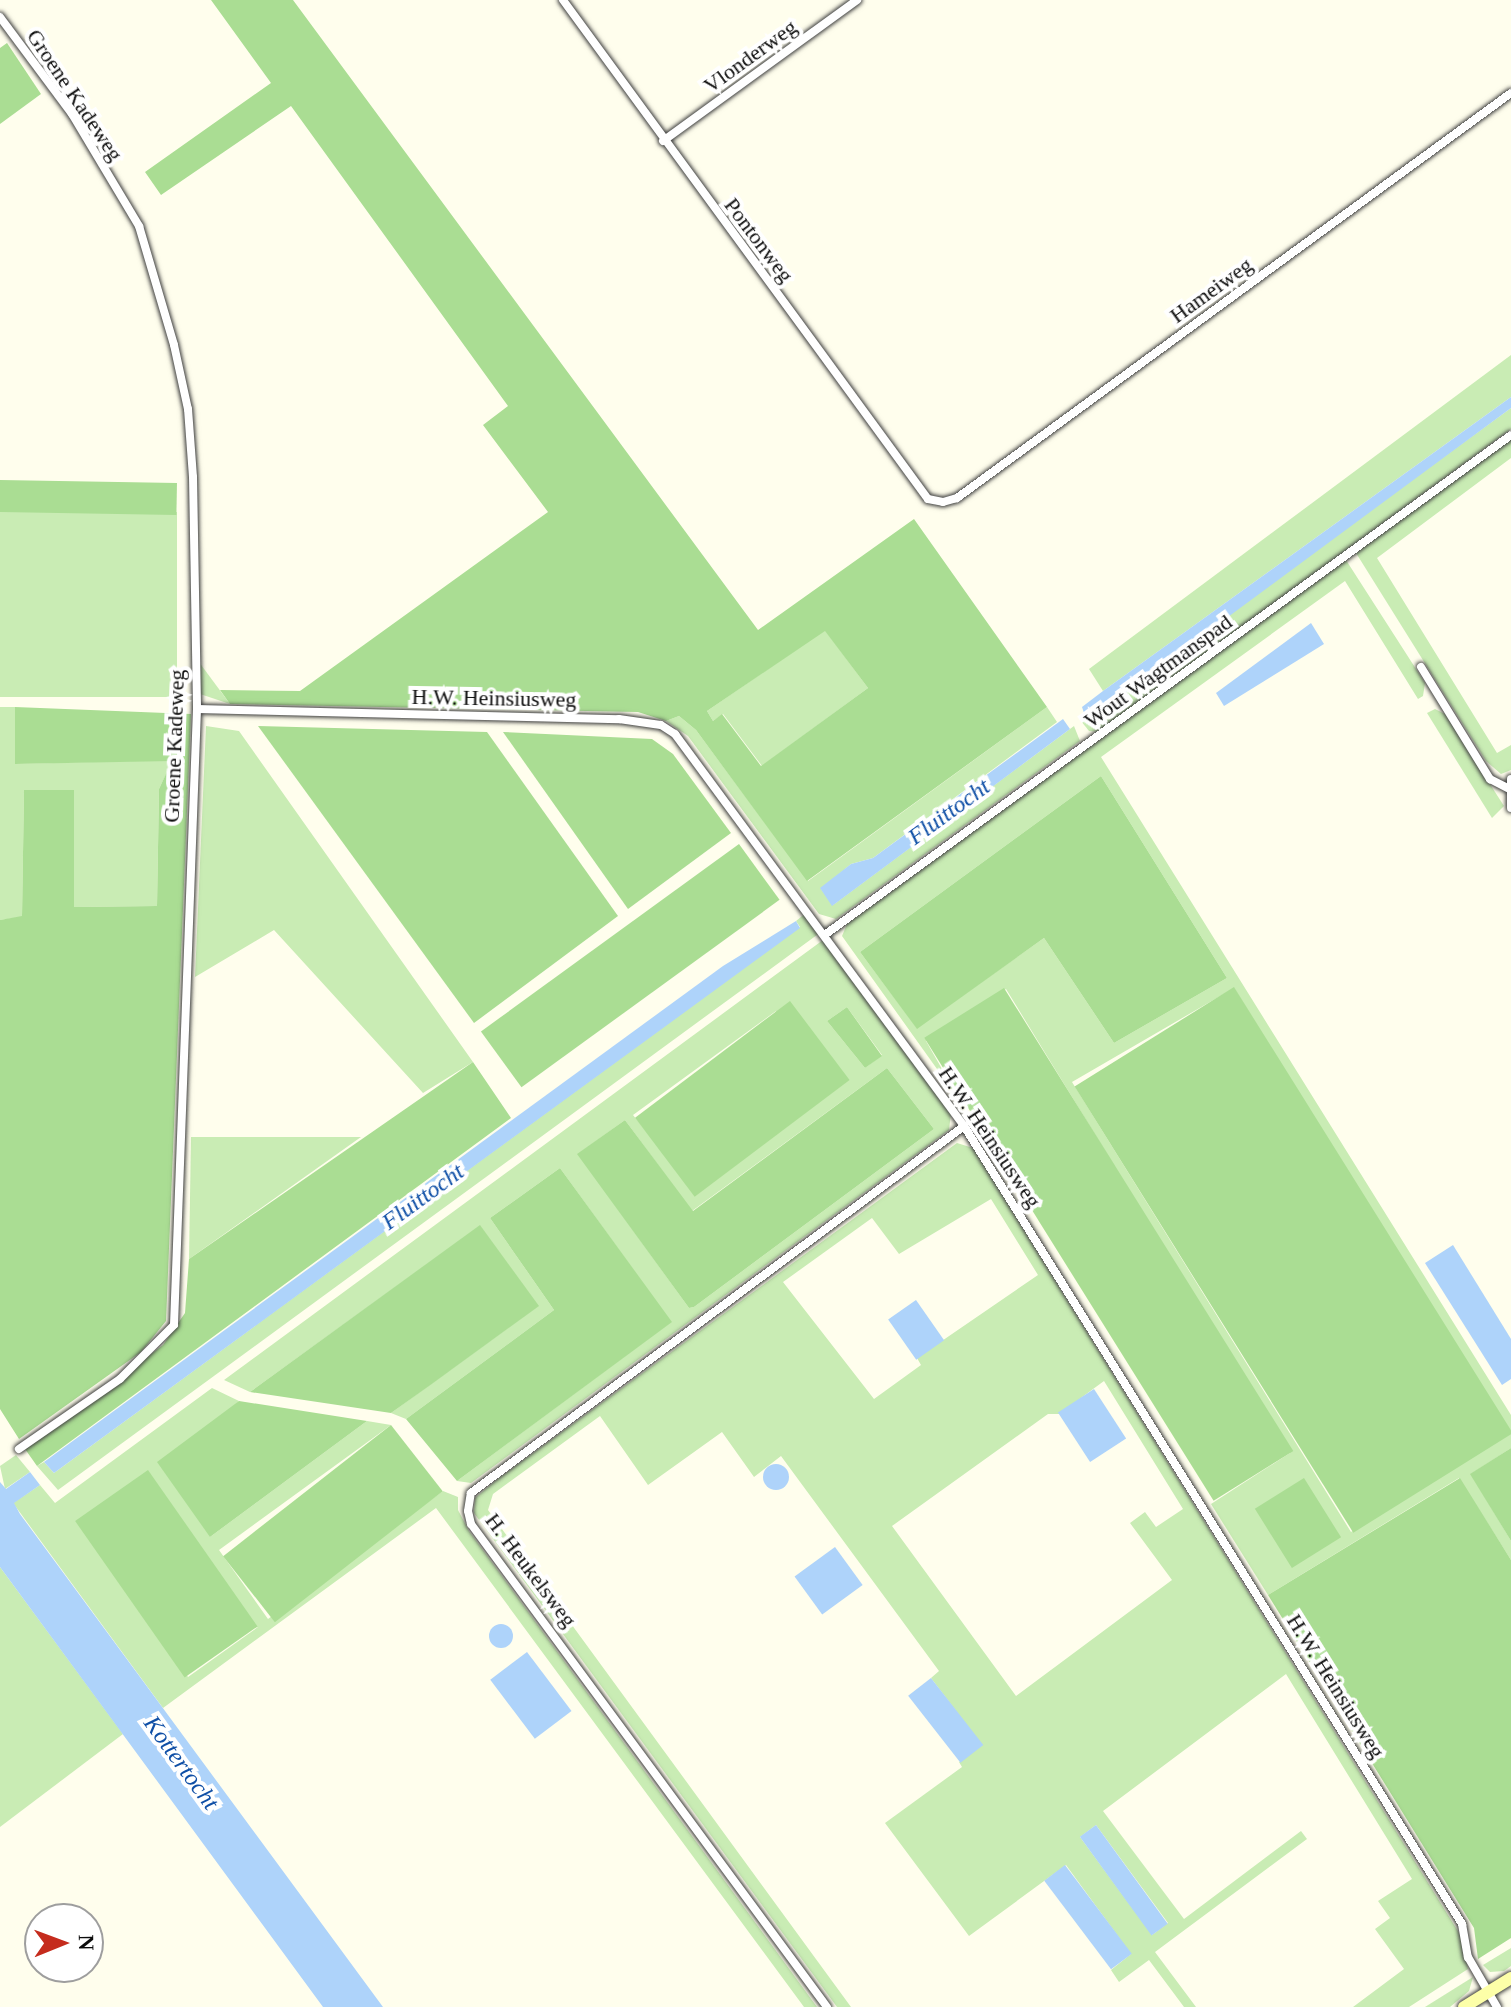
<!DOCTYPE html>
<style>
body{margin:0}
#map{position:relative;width:1511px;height:2007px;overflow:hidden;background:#fffeed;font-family:"Times New Roman",serif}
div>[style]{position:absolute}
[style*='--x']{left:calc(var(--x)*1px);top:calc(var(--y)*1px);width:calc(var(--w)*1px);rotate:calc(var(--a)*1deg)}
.green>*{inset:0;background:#c9ecb4;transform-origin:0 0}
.forest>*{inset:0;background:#aadd93;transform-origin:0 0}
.water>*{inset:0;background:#aed3fa;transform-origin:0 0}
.round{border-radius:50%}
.roads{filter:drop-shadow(0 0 2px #404040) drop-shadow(0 0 2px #404040)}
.street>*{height:8px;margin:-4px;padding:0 4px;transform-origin:4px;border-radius:4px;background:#fff}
.secondary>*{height:12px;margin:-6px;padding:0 6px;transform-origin:6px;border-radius:6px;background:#fdffa8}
span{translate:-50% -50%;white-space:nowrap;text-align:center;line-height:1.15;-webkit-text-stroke:8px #fff;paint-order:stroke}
.street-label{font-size:22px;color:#0d0d0d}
.water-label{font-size:24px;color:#0f4fa6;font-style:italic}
.north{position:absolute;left:24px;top:1903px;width:80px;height:80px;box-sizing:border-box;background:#fff;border:2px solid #9e9e9e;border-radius:50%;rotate:89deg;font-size:22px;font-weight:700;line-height:32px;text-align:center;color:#0d0d0d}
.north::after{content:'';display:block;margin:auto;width:28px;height:36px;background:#c52c1d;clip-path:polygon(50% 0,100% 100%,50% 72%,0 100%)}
</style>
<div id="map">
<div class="green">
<i style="clip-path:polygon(1511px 355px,1511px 397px,1103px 691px,1089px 669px)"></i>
<i style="clip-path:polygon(1511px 408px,1511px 429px,1099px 732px,1089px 731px,1081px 721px)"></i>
<i style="clip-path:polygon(1511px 439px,1511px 458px,1377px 558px,1497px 753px,1511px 745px,1511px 770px,1501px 774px,1486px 761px,1356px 553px)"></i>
<i style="left:0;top:512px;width:177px;height:185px"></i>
<i style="clip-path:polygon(evenodd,1346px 560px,1425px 683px,1423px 696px,1418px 699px,1345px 581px,1101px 757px,1511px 1415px,1511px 1448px,1471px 1474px,1511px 1541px,1511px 1560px,1459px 1478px,1268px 1595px,1211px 1504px,1290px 1453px,1006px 989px,926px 1041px,962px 1104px,842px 936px,847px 924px,1346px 560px,1101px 776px,1227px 978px,1114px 1043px,1044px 938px,917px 1028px,860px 952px,1101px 776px,1346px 560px,1234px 988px,1510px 1434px,1351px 1532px,1072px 1082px,1234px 988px)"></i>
<i style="clip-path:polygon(825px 630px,868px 688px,762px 766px,723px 714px,713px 721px,707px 711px)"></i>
<i style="clip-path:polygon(196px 658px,230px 704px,200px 694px)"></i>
<i style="clip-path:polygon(0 707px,15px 707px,15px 764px,173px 760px,159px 789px,157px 906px,74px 907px,74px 790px,24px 791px,22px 917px,0 920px)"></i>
<i style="clip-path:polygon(1047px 707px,1057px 722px,873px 858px,851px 864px,821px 889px,833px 905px,1074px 726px,1080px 741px,836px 919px,819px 914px,688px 736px,666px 721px,679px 716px,696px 730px,808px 881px)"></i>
<i style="clip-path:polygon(1435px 709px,1445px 714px,1504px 806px,1492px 818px,1427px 713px)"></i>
<i style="clip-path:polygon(206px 726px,239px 731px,473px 1062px,423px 1093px,274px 930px,195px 977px)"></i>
<i style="clip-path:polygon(807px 912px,821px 932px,58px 1490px,37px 1466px,44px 1462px,54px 1473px,800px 927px,796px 921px)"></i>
<i style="clip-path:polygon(evenodd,823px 940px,951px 1113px,949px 1130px,471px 1483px,457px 1481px,671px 1322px,560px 1168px,490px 1218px,554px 1310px,406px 1419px,391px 1413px,538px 1306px,480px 1226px,250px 1392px,224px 1380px,823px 940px,847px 1007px,882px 1055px,865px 1068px,827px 1021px,847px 1007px,823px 940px,776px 1011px,734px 1165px,697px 1194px,633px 1115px,776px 1011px,823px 940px,887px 1068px,934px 1129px,694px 1307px,689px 1308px,578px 1154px,625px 1120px,692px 1211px,887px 1068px)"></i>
<i style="clip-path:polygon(191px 1137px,361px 1137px,189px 1259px)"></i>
<i style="clip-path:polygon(evenodd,957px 1143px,973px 1148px,1461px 1936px,1468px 1969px,1409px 2007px,1353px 2007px,1404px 1969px,1375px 1929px,1390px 1918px,1378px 1901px,1412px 1879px,1286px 1674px,1103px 1811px,1184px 1919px,1301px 1831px,1307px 1839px,1155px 1952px,1196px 2007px,1184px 2007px,1149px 1960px,1119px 1982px,1111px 1970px,1131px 1954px,1066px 1865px,969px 1936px,885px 1823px,962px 1767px,959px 1762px,982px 1745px,931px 1678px,939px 1671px,781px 1456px,754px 1477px,722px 1432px,648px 1485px,600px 1416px,493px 1494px,488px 1510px,851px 2007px,837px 2007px,474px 1513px,475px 1498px,499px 1478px,957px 1143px,991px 1199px,1038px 1275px,917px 1358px,921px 1365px,874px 1399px,783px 1282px,872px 1218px,899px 1254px,991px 1199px,957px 1143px,1104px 1381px,1183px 1509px,1156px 1527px,1145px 1512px,1130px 1523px,1172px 1580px,1016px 1696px,892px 1526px,1048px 1414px,1059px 1414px,1104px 1381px,957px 1143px,1096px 1825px,1168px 1923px,1152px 1935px,1080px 1837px,1096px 1825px)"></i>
<i style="clip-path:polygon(evenodd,212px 1388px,239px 1401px,228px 1411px,210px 1537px,367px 1421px,391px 1425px,219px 1550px,268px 1619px,443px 1491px,458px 1497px,458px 1510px,469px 1531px,817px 2007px,804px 2007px,436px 1508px,163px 1708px,13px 1503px,40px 1485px,55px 1503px,212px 1388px,258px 1627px,188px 1677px,167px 1646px,258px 1627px)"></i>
<i style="clip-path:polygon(16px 1455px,30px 1472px,5px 1489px,0 1466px)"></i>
<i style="clip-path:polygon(0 1567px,123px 1734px,0 1827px)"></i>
<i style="clip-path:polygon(1511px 1948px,1511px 1966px,1504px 1971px,1490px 1972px,1483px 1965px)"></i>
<i style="clip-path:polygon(1473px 1977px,1469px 1991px,1450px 2007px,1425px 2007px)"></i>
</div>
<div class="forest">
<i style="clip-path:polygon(evenodd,211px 0,293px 0,758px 630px,914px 519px,1047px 707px,807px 881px,696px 730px,679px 716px,666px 721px,638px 712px,230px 704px,220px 690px,300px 691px,548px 512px,483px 425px,508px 406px,291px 106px,161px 195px,145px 172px,271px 83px,211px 0,825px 631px,868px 688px,761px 766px,722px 714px,713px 721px,707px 711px,825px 631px)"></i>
<i style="clip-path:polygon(7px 43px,41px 94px,0 124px,0 48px)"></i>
<i style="left:0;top:480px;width:177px;height:32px;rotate:1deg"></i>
<i style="clip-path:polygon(15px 707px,191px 714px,166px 1321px,141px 1352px,19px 1439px,0 1409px,0 920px,22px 916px,24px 790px,74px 790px,74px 907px,157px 906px,159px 789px,172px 761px,15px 764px)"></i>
<i style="clip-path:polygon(258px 726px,487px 732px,618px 916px,474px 1023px)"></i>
<i style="clip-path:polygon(503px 732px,652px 739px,673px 754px,731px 833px,628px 909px)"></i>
<i style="clip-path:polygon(1101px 776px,1227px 978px,1114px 1043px,1044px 938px,917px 1029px,860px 952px)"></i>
<i style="left:739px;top:844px;width:69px;height:319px;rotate:54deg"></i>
<i style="left:1234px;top:987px;width:526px;height:188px;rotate:58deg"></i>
<i style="left:1004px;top:988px;width:546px;height:94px;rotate:58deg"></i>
<i style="left:790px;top:1001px;width:99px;height:194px;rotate:53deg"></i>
<i style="clip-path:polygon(847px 1007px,882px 1056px,865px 1068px,827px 1021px)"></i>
<i style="clip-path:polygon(473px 1062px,511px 1118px,37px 1466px,25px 1449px,163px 1345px,185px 1313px,189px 1259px)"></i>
<i style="clip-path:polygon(887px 1068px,934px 1129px,694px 1307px,689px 1308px,577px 1154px,625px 1120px,693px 1211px)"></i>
<i style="clip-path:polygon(560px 1168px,672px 1322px,457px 1481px,406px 1419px,554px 1310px,490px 1218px)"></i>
<i style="clip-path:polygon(480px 1225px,539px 1306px,429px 1386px,391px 1413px,250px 1392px)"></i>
<i style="clip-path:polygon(239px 1401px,367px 1421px,210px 1537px,157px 1462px)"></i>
<i style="left:391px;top:1425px;width:84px;height:213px;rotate:52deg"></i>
<i style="clip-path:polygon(1511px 1448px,1511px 1541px,1470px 1474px)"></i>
<i style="left:148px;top:1470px;width:191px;height:89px;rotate:55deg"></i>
<i style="left:1304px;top:1478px;width:70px;height:58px;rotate:58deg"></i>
<i style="clip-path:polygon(1460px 1478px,1511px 1560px,1511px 1938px,1478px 1959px,1474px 1928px,1268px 1595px)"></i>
</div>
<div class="water">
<i style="clip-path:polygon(1511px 397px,1511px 408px,1091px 718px,1085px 716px,1082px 707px,1103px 691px)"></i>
<i style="clip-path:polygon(1311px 623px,1324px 644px,1224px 706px,1216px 693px)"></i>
<i style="clip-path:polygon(1063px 719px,1070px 729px,832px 906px,820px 888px,851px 864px,873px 858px)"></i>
<i style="clip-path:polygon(796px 921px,800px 928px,54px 1473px,44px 1462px,723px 966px)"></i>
<i style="clip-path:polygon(1453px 1245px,1511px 1339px,1511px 1379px,1502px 1385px,1425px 1263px)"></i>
<i style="left:916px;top:1300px;width:49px;height:34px;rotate:55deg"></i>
<i style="left:1094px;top:1389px;width:59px;height:43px;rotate:57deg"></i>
<i class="round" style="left:763px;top:1464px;width:26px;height:26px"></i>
<i style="clip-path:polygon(30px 1472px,40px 1485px,14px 1503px,20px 1514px,383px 2007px,323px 2007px,0 1567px,0 1482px,6px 1489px)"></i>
<i style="left:835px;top:1547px;width:47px;height:50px;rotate:54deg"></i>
<i class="round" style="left:489px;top:1624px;width:24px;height:24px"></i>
<i style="left:527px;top:1652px;width:74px;height:46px;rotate:53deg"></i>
<i style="left:931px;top:1678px;width:85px;height:29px;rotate:52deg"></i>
<i style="left:1096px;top:1825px;width:122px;height:20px;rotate:54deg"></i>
<i style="left:1065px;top:1865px;width:111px;height:26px;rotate:53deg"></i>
</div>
<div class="roads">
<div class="street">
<i style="--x:563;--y:0;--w:618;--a:53.82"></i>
<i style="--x:928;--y:499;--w:15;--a:11"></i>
<i style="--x:943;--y:502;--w:15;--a:-16"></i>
<i style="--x:957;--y:498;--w:686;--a:-36.17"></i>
<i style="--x:0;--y:17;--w:121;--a:53.4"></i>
<i style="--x:72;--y:114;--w:131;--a:59.1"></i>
<i style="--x:139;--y:226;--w:124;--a:73.6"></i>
<i style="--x:174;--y:345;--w:66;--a:77.7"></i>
<i style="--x:188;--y:409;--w:68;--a:85.8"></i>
<i style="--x:193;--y:477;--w:232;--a:89"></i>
<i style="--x:197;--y:709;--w:616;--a:92.14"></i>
<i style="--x:174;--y:1325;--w:76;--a:135"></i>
<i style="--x:120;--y:1379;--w:123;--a:145.3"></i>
<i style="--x:663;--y:141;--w:240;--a:-36"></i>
<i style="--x:1421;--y:667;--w:132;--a:58.4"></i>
<i style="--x:1490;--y:779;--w:20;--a:27"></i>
<i style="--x:197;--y:709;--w:422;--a:1.4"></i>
<i style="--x:619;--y:719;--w:42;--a:8.1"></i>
<i style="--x:661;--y:725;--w:17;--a:33"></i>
<i style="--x:675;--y:734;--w:487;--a:53.6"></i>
<i style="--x:964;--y:1126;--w:941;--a:58.03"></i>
<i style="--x:1462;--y:1924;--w:34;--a:80"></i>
<i style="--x:1468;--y:1957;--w:58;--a:59.9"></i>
<i style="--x:1511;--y:779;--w:29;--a:90"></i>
<i style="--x:826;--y:934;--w:847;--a:-36.07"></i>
<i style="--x:827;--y:2007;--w:600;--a:-126.39"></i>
<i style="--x:471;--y:1524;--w:13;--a:-103"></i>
<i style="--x:468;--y:1511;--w:18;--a:-81"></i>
<i style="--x:471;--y:1493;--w:615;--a:-36.66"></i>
</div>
<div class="secondary">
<i style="--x:1464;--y:2007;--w:55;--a:-31.7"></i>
</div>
</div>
<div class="street-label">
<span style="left:750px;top:56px;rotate:-36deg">Vlonderweg</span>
<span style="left:75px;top:95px;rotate:56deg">Groene Kadeweg</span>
<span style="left:759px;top:240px;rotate:53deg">Pontonweg</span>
<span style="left:1211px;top:290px;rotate:-36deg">Hameiweg</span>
<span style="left:1158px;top:671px;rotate:-36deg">Wout Wagtmanspad</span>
<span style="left:494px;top:698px;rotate:1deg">H.W. Heinsiusweg</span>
<span style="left:174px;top:746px;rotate:-88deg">Groene Kadeweg</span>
<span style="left:990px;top:1137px;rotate:56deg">H.W. Heinsiusweg</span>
<span style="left:531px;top:1570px;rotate:53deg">H. Heukelsweg</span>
<span style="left:1336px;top:1686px;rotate:58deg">H.W. Heinsiusweg</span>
</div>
<div class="water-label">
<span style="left:949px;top:812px;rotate:-36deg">Fluittocht</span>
<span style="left:423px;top:1197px;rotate:-36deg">Fluittocht</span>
<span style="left:181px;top:1763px;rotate:54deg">Kottertocht</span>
</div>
<div class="north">N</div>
</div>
